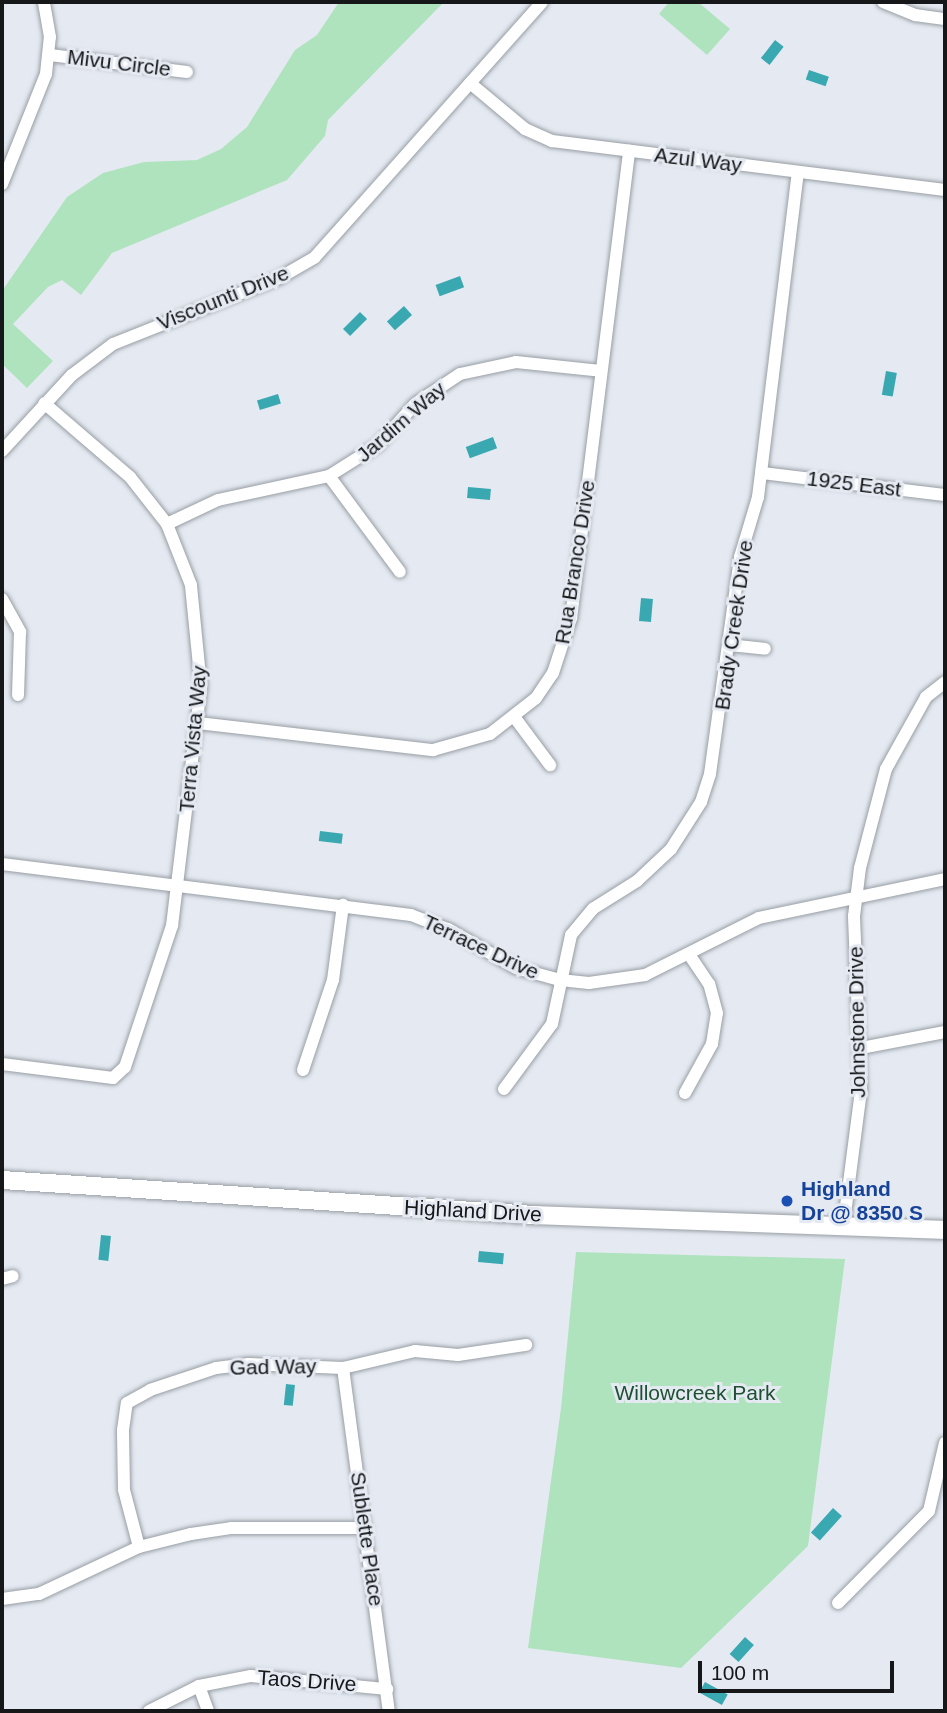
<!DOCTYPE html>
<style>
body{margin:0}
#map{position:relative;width:947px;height:1713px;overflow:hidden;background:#e5eaf2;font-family:Arial,sans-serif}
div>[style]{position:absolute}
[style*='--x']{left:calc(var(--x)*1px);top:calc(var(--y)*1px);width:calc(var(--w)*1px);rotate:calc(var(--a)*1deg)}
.green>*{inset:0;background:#afe3be}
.water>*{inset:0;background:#3aa8b1;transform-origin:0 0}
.roads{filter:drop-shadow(0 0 2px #989ea4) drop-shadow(0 0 2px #989ea4)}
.street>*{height:12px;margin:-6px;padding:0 6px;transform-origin:6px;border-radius:6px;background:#fff}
.primary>*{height:18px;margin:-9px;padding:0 9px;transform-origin:9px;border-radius:9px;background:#fff}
.dots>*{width:19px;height:19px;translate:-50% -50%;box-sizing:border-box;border:4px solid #e5eaf2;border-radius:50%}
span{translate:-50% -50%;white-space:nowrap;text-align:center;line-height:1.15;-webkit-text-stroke:6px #e5eaf2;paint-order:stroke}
.street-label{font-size:21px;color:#151719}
.transit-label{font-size:21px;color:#164399;font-weight:700}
.left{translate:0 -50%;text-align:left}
.park-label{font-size:21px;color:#1e5131}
.frame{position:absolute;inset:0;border:4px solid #151719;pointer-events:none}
.scale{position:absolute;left:698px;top:1661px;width:196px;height:32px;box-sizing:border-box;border:4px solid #151719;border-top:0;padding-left:9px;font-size:21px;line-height:24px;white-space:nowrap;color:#151719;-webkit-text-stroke:5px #e5eaf2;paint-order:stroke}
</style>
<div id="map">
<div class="green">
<i style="clip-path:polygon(339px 2px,444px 2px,328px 120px,325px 136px,287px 180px,112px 253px,81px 295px,62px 280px,48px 287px,13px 324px,53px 361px,27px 388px,2px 364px,2px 291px,67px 197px,103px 173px,144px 162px,197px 160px,221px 149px,247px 127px,295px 50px,317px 35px)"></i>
<i style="clip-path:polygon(669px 2px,698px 2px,730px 29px,707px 55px,659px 14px)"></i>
<i style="clip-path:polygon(576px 1252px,845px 1259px,808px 1546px,681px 1668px,528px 1648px,561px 1408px)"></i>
</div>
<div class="water">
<i style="left:775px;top:40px;width:11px;height:23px;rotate:38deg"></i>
<i style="left:809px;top:70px;width:21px;height:10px;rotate:19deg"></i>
<i style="left:460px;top:276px;width:12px;height:26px;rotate:70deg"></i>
<i style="left:404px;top:306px;width:12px;height:23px;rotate:48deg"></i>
<i style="left:360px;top:312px;width:10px;height:24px;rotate:45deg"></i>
<i style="left:886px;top:371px;width:11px;height:24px;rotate:10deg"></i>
<i style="left:278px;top:394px;width:10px;height:22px;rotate:73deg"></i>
<i style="left:493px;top:437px;width:12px;height:29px;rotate:70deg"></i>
<i style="left:468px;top:487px;width:23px;height:11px;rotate:5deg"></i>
<i style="left:641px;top:598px;width:12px;height:23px;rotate:5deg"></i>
<i style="left:320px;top:831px;width:23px;height:10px;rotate:7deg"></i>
<i style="left:101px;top:1235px;width:10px;height:25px;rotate:6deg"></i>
<i style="left:479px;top:1251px;width:25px;height:11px;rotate:5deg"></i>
<i style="left:286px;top:1384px;width:9px;height:21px;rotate:6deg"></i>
<i style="left:833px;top:1508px;width:12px;height:33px;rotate:42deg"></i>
<i style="left:745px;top:1637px;width:12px;height:23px;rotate:42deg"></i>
<i style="left:705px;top:1682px;width:26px;height:12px;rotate:29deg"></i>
</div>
<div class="roads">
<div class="street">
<i style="--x:883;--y:2;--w:35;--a:22"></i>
<i style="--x:915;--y:15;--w:30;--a:8"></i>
<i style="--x:50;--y:55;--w:138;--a:7.1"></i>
<i style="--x:470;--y:83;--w:72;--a:39.9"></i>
<i style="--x:525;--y:129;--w:30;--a:24"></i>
<i style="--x:552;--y:141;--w:396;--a:7.1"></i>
<i style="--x:2;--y:184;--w:118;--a:-68.2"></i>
<i style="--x:46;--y:74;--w:37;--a:-84"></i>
<i style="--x:50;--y:37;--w:36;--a:-100"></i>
<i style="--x:2;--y:451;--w:103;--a:-47.4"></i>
<i style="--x:72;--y:375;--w:51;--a:-37.1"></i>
<i style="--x:113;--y:344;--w:181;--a:-21.7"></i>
<i style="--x:281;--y:277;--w:39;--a:-30"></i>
<i style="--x:315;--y:257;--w:341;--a:-48.3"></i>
<i style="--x:762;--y:473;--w:184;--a:6.9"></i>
<i style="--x:329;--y:476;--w:119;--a:53.5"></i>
<i style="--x:167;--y:524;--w:56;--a:-25.2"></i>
<i style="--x:218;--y:500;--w:114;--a:-12.2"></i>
<i style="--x:329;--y:476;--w:58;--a:-32.3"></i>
<i style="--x:378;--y:445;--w:55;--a:-47.9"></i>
<i style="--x:415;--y:404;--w:54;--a:-33.7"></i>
<i style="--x:460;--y:374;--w:57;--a:-12.1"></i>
<i style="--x:516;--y:362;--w:85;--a:6"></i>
<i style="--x:2;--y:599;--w:38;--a:61"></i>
<i style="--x:20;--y:632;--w:63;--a:91.8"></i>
<i style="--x:729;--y:645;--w:36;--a:6"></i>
<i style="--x:515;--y:718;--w:59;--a:53.3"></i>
<i style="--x:198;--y:723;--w:237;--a:6.6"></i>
<i style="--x:433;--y:750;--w:59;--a:-15.7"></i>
<i style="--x:490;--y:734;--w:58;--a:-38"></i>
<i style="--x:536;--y:698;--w:30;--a:-56"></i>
<i style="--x:553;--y:673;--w:58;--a:-71.9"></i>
<i style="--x:571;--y:618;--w:471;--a:-82.9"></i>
<i style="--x:2;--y:864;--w:412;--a:7.1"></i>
<i style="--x:411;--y:915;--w:40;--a:21"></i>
<i style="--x:448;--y:929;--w:78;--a:29.8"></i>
<i style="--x:516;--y:968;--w:46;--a:15.3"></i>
<i style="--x:560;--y:980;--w:29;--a:6"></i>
<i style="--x:589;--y:983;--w:57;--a:-8.1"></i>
<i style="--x:645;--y:975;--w:127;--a:-26.6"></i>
<i style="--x:759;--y:918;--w:190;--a:-11.8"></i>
<i style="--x:861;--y:1048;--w:86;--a:-10.8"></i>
<i style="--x:2;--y:1064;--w:112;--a:7.2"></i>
<i style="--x:113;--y:1078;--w:16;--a:-43"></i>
<i style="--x:125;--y:1067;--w:149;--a:-71.6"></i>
<i style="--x:172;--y:926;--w:242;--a:-83.1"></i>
<i style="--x:201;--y:686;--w:101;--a:-95.7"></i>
<i style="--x:191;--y:585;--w:66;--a:-111.5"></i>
<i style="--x:167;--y:524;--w:60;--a:-128.2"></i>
<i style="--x:130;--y:477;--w:113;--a:-139.3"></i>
<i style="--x:303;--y:1070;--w:95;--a:-71.6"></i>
<i style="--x:333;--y:980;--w:76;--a:-82.4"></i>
<i style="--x:504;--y:1089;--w:81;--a:-53.6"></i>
<i style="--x:552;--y:1024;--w:91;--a:-77.9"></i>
<i style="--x:571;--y:935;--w:35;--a:-50"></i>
<i style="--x:594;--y:908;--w:51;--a:-32.1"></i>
<i style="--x:637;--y:881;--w:47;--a:-43.3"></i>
<i style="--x:671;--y:849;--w:56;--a:-57.4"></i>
<i style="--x:701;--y:802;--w:29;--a:-72"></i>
<i style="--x:710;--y:774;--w:219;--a:-82.1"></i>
<i style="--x:740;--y:557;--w:63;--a:-73.3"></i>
<i style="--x:758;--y:497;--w:327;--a:-83"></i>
<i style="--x:685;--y:1093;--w:56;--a:-61.1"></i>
<i style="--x:712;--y:1044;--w:31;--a:-81"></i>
<i style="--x:717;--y:1013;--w:30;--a:-105"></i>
<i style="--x:709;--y:984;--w:36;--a:-124"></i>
<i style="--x:843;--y:1229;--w:139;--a:-82.6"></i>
<i style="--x:861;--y:1091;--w:175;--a:-92.3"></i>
<i style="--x:854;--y:916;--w:48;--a:-82.9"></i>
<i style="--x:860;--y:868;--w:102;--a:-75.3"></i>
<i style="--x:886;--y:769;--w:82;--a:-60.9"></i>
<i style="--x:926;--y:697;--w:24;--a:-38"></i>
<i style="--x:2;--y:1279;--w:11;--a:-15"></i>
<i style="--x:343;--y:1368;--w:346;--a:82.4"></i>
<i style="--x:139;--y:1547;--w:59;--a:-104.7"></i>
<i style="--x:124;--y:1490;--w:60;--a:-91"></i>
<i style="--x:123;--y:1430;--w:27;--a:-82"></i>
<i style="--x:127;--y:1403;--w:26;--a:-29"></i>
<i style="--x:150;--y:1390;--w:70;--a:-18.4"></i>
<i style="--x:216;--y:1368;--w:33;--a:-7"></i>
<i style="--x:249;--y:1364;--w:94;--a:2.4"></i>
<i style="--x:343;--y:1368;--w:74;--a:-13.3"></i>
<i style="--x:415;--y:1351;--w:43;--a:5.3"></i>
<i style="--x:458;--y:1355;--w:69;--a:-8.4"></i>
<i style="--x:2;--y:1599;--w:37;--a:-8"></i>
<i style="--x:39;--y:1594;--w:110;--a:-25.2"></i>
<i style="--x:139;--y:1547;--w:54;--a:-14"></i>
<i style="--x:191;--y:1534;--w:40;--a:-8.5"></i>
<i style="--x:231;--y:1528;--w:135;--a:0"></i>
<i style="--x:838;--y:1603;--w:129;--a:-45.3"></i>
<i style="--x:929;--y:1511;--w:70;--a:-76.8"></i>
<i style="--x:199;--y:1686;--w:27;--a:70"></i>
<i style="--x:149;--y:1711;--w:56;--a:-26.6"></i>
<i style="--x:199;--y:1686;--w:53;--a:-10.9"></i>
<i style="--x:251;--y:1676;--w:137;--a:5.5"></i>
</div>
<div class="primary">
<i style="--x:2;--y:1180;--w:534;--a:3.76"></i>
<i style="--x:535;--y:1215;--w:410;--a:2.1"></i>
</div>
</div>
<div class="dots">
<i style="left:787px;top:1201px;background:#1a4fb4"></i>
</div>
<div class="street-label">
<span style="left:119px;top:63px;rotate:7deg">Mivu Circle</span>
<span style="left:698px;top:160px;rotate:7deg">Azul Way</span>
<span style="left:223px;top:298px;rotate:-22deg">Viscounti Drive</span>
<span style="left:401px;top:422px;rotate:-41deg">Jardim Way</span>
<span style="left:854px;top:484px;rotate:7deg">1925 East</span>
<span style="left:575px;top:562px;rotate:-81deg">Rua Branco Drive</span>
<span style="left:734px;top:625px;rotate:-82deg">Brady Creek Drive</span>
<span style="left:193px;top:739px;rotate:-85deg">Terra Vista Way</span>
<span style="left:481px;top:947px;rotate:25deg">Terrace Drive</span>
<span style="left:857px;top:1022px;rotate:-91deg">Johnstone Drive</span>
<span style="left:473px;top:1211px;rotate:3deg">Highland Drive</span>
<span style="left:273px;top:1367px;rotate:-1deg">Gad Way</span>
<span style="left:367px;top:1539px;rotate:82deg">Sublette Place</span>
<span style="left:307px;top:1681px;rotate:4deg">Taos Drive</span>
</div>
<div class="transit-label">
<span class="left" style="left:801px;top:1201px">Highland<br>Dr @ 8350 S</span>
</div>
<div class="park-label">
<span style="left:695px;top:1393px">Willowcreek Park</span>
</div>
<div class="frame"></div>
<div class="scale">100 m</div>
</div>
